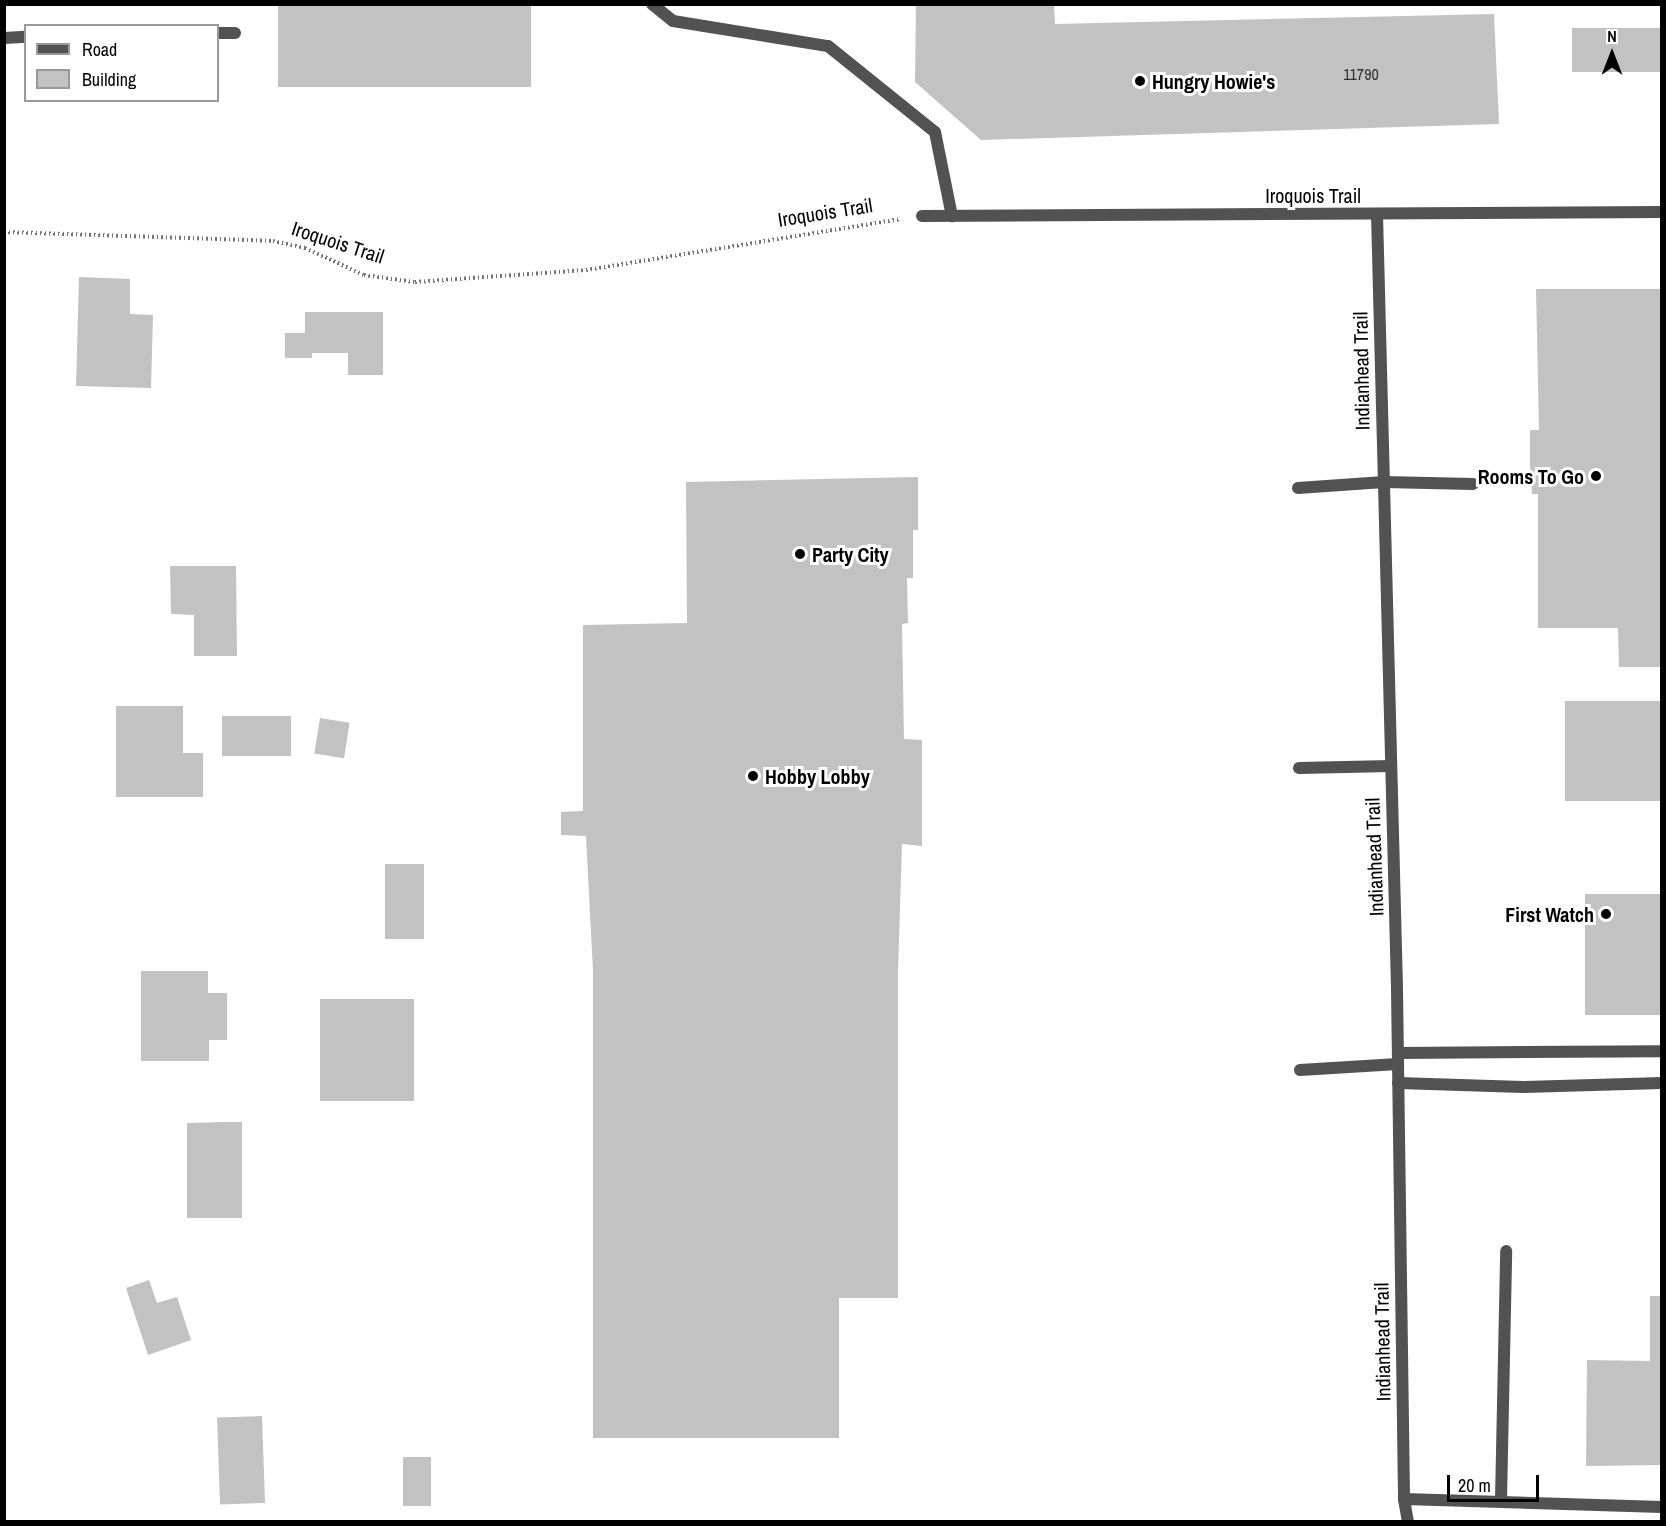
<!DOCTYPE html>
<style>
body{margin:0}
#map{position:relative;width:1666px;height:1526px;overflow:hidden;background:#fff;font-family:"Archivo Narrow",sans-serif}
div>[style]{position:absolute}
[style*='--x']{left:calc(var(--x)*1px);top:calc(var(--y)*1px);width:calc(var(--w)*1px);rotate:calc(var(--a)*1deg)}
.building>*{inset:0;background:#c2c2c2;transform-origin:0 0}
.path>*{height:4px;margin-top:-2px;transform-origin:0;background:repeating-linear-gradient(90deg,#747474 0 1.5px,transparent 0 4.5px)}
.service>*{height:12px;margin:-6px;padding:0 6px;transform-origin:6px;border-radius:6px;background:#525252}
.minor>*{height:12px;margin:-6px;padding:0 6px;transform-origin:6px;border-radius:6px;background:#525252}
.dots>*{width:16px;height:16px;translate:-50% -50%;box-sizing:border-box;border:3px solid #fff;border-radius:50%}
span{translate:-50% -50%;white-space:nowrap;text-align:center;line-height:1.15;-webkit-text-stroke:6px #fff;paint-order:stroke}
.number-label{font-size:16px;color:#303030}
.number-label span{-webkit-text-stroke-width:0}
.poi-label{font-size:20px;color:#000;font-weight:700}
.left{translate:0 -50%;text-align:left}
.right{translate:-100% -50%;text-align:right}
.street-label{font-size:20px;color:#000}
.frame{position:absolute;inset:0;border:6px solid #000;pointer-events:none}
.legend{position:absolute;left:24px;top:24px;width:195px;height:78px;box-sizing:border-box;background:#fff;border:2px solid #999;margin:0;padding:8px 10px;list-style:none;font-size:18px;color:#000}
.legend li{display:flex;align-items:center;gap:12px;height:30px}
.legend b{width:30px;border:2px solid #999}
.north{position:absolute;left:1582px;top:24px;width:60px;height:60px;-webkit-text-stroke:4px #fff;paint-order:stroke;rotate:0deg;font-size:16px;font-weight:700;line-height:24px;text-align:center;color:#000}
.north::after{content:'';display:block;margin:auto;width:21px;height:27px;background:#000;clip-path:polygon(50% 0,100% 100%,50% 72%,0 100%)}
.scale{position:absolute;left:1447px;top:1475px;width:92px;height:27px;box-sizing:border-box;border:3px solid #000;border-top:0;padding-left:8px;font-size:18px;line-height:21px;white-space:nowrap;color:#000;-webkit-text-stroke:4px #fff;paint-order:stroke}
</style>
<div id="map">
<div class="building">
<i style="left:278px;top:4px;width:253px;height:83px"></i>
<i style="clip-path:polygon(916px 4px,1054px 4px,1055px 24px,1494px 14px,1499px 124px,981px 140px,915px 82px)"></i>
<i style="left:1662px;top:28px;width:44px;height:90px;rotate:90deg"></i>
<i style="clip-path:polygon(79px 277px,130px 279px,130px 314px,153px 315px,151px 388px,76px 386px)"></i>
<i style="clip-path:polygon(1536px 289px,1662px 289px,1662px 667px,1619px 667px,1618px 628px,1538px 628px,1538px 494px,1532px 494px,1530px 466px,1530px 430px,1539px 430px)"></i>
<i style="clip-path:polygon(305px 312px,383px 312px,383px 375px,348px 375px,348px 353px,312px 353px,312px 358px,285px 358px,285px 333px,305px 333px)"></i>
<i style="clip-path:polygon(918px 477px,918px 530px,913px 530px,913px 578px,907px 578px,908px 623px,902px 624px,904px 739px,922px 740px,922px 846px,902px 844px,898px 971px,898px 1298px,839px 1298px,839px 1438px,593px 1438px,593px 971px,586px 836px,561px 835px,561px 812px,583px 811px,583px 625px,687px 623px,686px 482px)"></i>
<i style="clip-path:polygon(170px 566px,236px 566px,237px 656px,194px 656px,194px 615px,171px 614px)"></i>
<i style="left:1565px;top:701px;width:97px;height:100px"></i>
<i style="clip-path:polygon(116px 706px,183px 706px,183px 753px,203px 753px,203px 797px,116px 797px)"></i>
<i style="left:222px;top:716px;width:69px;height:40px"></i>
<i style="left:320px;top:718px;width:30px;height:36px;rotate:9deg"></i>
<i style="left:385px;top:864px;width:39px;height:75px"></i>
<i style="left:1662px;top:894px;width:121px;height:77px;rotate:90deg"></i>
<i style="clip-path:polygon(141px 971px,208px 971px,208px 993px,227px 993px,227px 1040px,209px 1040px,209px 1061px,141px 1061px)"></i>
<i style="left:320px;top:999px;width:94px;height:102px"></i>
<i style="clip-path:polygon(226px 1122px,242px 1122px,242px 1218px,187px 1218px,187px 1123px)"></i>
<i style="clip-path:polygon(149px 1280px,157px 1303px,177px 1297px,191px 1340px,148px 1355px,126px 1288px)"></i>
<i style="clip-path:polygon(1650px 1296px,1662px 1296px,1662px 1465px,1586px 1466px,1587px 1360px,1650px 1361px)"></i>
<i style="left:262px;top:1416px;width:87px;height:45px;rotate:88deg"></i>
<i style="left:403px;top:1457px;width:28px;height:49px"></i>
</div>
<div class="path">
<i style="--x:4;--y:232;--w:269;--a:1.9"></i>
<i style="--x:273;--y:241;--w:33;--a:12"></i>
<i style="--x:305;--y:248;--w:65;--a:24.6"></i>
<i style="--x:364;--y:275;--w:51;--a:7.8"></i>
<i style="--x:415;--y:282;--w:171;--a:-4"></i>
<i style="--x:586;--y:270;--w:319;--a:-9.2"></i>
</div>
<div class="service">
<i style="--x:652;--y:4;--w:27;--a:39"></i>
<i style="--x:673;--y:21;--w:157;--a:9.2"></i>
<i style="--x:828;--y:46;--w:137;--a:38.8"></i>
<i style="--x:935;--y:132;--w:86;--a:78.6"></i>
<i style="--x:218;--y:33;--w:17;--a:0"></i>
<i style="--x:4;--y:38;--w:22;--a:-3"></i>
<i style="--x:1298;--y:488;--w:86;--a:-4"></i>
<i style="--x:1384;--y:482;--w:89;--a:1.3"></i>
<i style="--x:1299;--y:768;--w:92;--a:-1.2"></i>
<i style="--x:1398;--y:1053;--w:264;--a:-0.4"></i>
<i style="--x:1300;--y:1070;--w:98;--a:-3.5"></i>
<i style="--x:1398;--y:1083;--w:125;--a:1.8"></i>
<i style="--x:1523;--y:1087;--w:139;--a:-1.6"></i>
<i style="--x:1501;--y:1500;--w:249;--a:-88.8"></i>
<i style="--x:1408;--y:1522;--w:23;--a:-100"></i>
<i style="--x:1404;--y:1499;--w:258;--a:1.8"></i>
</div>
<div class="minor">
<i style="--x:1377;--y:214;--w:775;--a:88.52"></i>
<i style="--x:1397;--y:989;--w:510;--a:89.21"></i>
<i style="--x:922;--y:216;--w:740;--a:-0.31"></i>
</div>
<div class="dots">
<i style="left:1140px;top:81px;background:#000"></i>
<i style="left:1596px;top:476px;background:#000"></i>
<i style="left:800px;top:554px;background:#000"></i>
<i style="left:753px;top:776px;background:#000"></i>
<i style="left:1606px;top:914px;background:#000"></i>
</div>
<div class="number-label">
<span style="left:1361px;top:74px">11790</span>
</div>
<div class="poi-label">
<span class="left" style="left:1152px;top:81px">Hungry Howie's</span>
<span class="right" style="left:1584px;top:476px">Rooms To Go</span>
<span class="left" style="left:812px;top:554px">Party City</span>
<span class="left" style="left:765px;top:776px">Hobby Lobby</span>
<span class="right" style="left:1594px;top:914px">First Watch</span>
</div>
<div class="street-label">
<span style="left:1313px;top:195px">Iroquois Trail</span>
<span style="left:825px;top:212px;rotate:-9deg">Iroquois Trail</span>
<span style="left:338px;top:242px;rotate:18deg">Iroquois Trail</span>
<span style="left:1361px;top:371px;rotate:-91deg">Indianhead Trail</span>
<span style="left:1374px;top:857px;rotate:-92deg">Indianhead Trail</span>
<span style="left:1382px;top:1342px;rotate:-91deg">Indianhead Trail</span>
</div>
<div class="frame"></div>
<ul class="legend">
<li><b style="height:8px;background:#525252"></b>Road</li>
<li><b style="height:16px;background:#c2c2c2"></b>Building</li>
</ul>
<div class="north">N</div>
<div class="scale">20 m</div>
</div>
